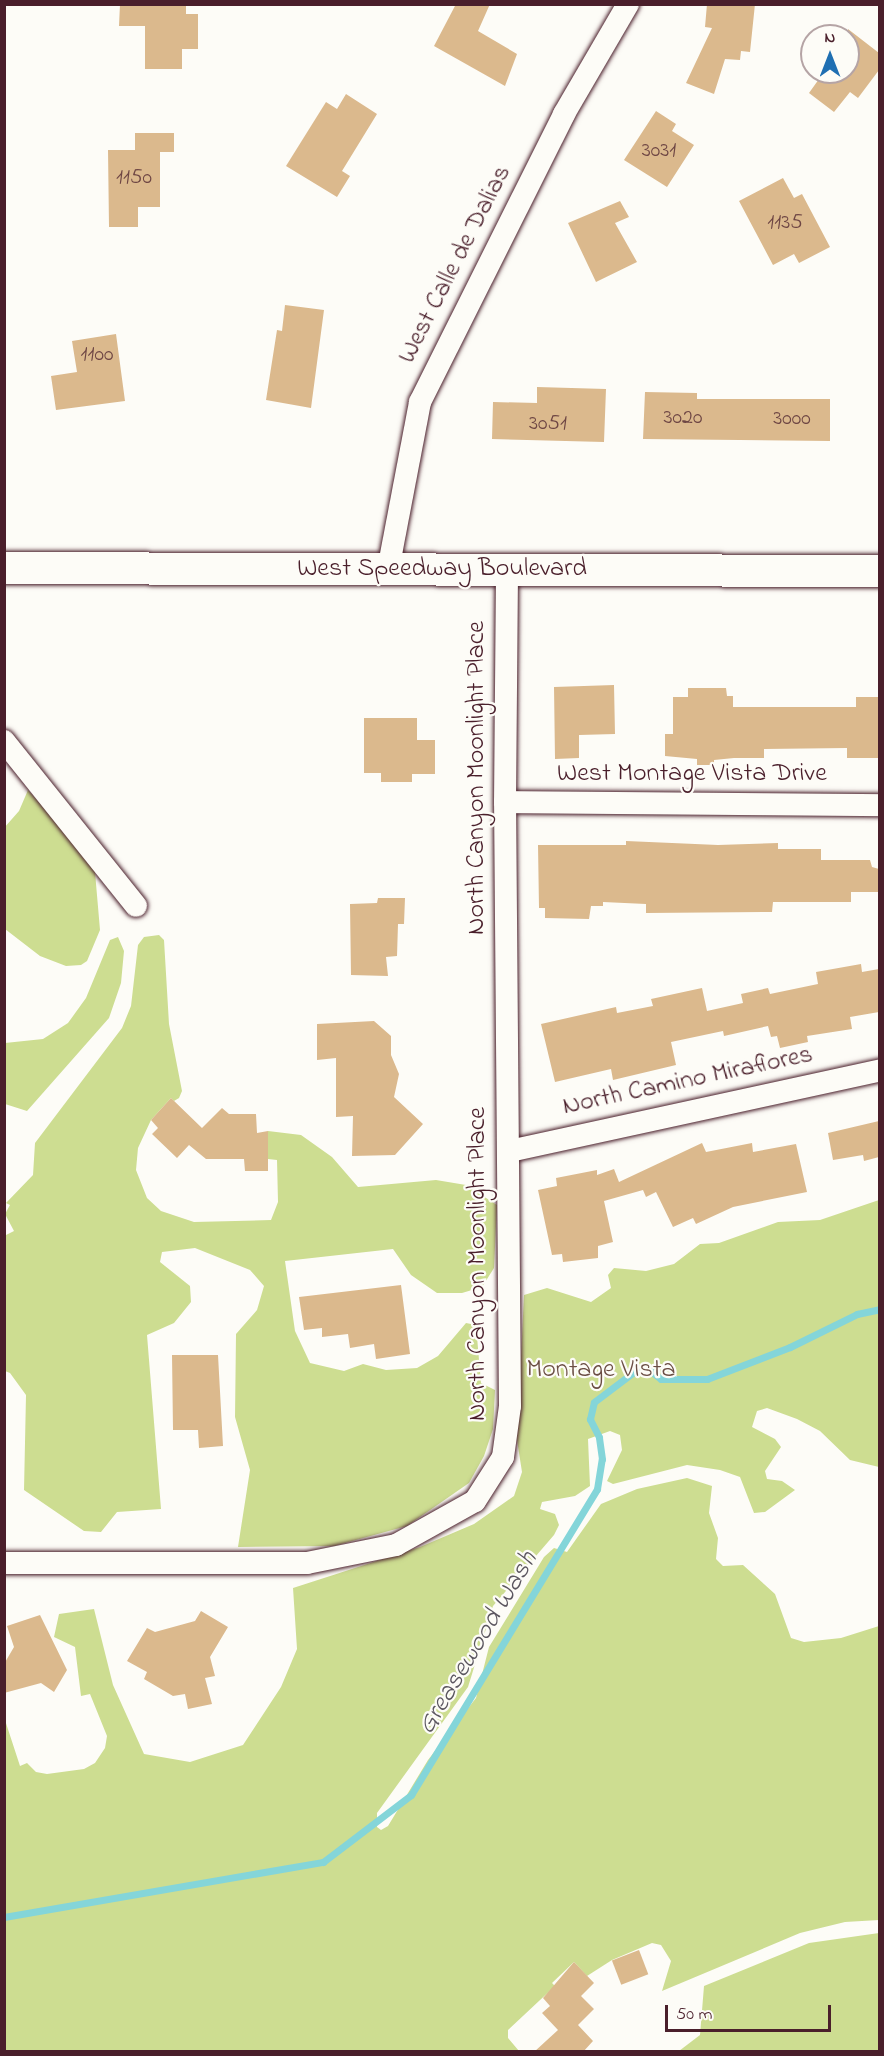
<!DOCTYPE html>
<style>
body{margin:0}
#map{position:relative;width:884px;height:2056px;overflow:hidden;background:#fdfcf7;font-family:"Indie Flower",sans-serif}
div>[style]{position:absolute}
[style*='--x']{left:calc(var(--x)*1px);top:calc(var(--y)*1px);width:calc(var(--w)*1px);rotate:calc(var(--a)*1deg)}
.green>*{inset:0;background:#cddd91}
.stream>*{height:7px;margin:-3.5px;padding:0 3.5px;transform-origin:3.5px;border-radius:3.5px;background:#84d5d9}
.building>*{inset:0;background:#dbb98d;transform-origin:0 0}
.roads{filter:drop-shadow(0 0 2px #4a1f2b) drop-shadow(0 0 2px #4a1f2b)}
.street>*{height:22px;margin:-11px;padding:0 11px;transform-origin:11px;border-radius:11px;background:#fdfcf7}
.secondary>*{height:32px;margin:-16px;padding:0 16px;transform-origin:16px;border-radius:16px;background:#fdfcf7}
span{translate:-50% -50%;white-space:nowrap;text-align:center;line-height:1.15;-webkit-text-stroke:4.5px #fdfcf7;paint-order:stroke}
.number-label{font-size:22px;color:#6e4644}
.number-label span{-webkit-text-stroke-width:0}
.street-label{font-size:26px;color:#4a1f2b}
.park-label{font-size:26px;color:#6b4e44}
.water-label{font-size:27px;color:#5b565f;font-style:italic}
.frame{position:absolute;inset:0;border:6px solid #4a1f2b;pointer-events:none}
.north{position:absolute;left:800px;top:24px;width:60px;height:60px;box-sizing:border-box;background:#fdfcf7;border:2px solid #b5a4a5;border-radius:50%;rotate:0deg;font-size:16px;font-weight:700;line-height:24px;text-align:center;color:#4a1f2b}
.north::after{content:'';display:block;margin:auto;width:21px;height:27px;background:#1f6fb2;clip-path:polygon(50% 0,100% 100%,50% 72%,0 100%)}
.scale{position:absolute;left:665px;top:2005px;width:166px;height:27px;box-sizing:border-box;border:3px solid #4a1f2b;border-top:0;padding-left:8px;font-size:18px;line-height:21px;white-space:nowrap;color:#4a1f2b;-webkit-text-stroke:4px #fdfcf7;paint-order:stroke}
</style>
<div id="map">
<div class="green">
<i style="clip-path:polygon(28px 790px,85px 854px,95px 872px,100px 930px,87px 961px,81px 965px,66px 966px,40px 956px,5px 929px,4px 828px,19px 811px)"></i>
<i style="clip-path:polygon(159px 935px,164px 940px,169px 1024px,182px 1091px,179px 1098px,174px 1101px,171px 1098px,151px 1120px,138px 1148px,136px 1170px,147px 1198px,161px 1211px,194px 1222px,271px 1220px,278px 1202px,277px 1160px,268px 1159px,268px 1131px,301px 1135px,332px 1157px,358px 1187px,436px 1180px,466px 1185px,497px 1205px,494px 1268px,482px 1287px,462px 1293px,437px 1293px,411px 1275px,393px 1249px,285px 1261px,295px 1331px,310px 1363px,344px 1371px,363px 1364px,386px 1370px,417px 1368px,438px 1356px,466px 1323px,476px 1325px,481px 1383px,495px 1390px,493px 1429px,484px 1456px,469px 1483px,407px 1526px,334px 1546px,238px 1547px,250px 1470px,235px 1417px,236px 1334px,257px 1310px,264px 1286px,250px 1270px,195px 1248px,162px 1252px,160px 1262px,190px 1286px,191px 1302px,174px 1323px,147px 1335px,161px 1509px,117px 1512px,101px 1532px,84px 1531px,24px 1490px,26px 1395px,10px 1373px,5px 1371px,4px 1236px,14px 1231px,5px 1214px,10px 1205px,6px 1203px,33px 1175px,35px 1143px,122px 1028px,131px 1006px,138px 945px,144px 937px)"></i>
<i style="clip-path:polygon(118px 937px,124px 951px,121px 983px,109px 1018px,27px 1111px,5px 1104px,5px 1043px,43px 1039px,68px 1023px,86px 998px,110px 940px)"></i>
<i style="clip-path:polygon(879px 1200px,879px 1467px,850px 1460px,820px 1431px,797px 1419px,767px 1408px,757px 1411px,752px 1427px,775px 1439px,781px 1447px,765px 1471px,767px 1479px,782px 1481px,795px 1490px,765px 1512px,754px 1513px,740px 1477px,720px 1470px,687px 1465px,613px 1484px,607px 1481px,622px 1450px,620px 1435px,610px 1431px,588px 1439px,590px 1486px,575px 1496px,542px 1502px,540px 1509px,555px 1514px,559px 1525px,554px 1535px,493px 1606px,468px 1687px,377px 1813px,377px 1827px,381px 1830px,388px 1826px,428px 1760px,476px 1698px,489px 1647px,544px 1557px,554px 1548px,567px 1552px,601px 1504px,637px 1489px,687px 1478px,712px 1486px,709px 1513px,718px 1538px,716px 1559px,723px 1566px,743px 1565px,775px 1594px,791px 1638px,804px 1642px,841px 1638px,879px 1626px,879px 1920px,845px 1922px,800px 1933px,662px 1991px,671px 1961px,661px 1945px,652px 1943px,612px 1960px,587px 1976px,574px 1962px,552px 1983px,555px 1986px,508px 2030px,508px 2038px,519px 2051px,5px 2051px,4px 1717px,20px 1766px,27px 1763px,36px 1772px,47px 1774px,84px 1769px,95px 1763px,105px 1748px,107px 1736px,90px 1694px,81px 1696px,75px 1647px,54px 1637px,59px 1614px,94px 1609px,113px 1685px,144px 1754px,190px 1762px,243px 1745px,281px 1687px,297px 1649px,293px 1588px,420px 1547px,474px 1524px,514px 1496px,522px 1472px,517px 1440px,524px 1295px,547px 1288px,591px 1302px,611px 1288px,608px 1275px,614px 1268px,646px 1271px,674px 1264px,700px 1244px,719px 1243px,778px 1222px,820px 1220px)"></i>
<i style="clip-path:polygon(879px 1933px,879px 2051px,679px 2051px,700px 2035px,704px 1986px,809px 1943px)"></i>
</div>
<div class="stream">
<i style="--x:4;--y:1917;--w:324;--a:-9.8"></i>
<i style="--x:323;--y:1862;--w:111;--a:-37.3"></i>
<i style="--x:411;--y:1795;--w:358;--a:-58.7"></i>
<i style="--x:597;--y:1489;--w:30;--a:-81"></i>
<i style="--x:602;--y:1459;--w:22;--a:-98"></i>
<i style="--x:599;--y:1437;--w:20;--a:-117"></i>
<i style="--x:590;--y:1419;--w:17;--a:-77"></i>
<i style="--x:594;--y:1402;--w:56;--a:-37.1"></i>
<i style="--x:639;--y:1368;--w:9;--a:6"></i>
<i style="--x:648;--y:1369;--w:16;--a:38"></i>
<i style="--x:661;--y:1379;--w:46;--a:0"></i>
<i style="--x:707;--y:1379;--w:89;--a:-21.1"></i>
<i style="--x:790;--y:1347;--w:75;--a:-26.2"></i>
<i style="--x:857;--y:1314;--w:24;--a:-12"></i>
</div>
<div class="building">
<i style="clip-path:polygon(120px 4px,186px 4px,186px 14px,198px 14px,198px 49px,182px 49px,182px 69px,145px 69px,145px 26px,119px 26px)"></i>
<i style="clip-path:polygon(456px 4px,490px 4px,478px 31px,517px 54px,505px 86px,434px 46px)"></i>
<i style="clip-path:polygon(707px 4px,755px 4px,750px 52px,741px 51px,740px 60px,725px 59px,714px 94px,686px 83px,712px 28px,705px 27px)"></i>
<i style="clip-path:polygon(848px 29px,879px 53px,879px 70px,858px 98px,850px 92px,834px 112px,809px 93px,824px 72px,848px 72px)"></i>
<i style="clip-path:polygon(346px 94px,377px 114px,342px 171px,350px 176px,337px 197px,286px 166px,326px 102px,337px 109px)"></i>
<i style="clip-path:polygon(656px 111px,676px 124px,672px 131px,694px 145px,667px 187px,624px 160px)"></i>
<i style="clip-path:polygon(135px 133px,174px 133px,174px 152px,160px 152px,160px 207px,138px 207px,138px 227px,109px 227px,108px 150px,135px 150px)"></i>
<i style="clip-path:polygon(783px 178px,794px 198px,802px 194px,830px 247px,799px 263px,794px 254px,773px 265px,739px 201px)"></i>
<i style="clip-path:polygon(620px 201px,629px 217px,615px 223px,637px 262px,596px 282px,568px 223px)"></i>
<i style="clip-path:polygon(285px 305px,324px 310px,311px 408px,266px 400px,277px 330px,282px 331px)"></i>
<i style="clip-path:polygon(116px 334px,125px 401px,56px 410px,51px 376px,77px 372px,72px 341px)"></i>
<i style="clip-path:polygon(537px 387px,606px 389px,604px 442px,492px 439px,493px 402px,537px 403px)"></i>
<i style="clip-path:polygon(645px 392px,697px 393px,697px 399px,830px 399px,830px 441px,643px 439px)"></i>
<i style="clip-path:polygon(614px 685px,615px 734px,579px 735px,579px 758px,555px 759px,554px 687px)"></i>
<i style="clip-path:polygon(688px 688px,726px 688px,727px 696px,733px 696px,733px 707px,856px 707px,856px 697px,879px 697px,879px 758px,847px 758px,847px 748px,764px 749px,764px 758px,734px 758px,714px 760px,714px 765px,697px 765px,697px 759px,665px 756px,665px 734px,673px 734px,673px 697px,688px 697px)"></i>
<i style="clip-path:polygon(364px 718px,417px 718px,417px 740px,435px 740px,435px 774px,412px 774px,412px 782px,381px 782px,381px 773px,364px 773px)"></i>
<i style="clip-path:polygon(626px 841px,718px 845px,778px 843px,778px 849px,821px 849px,821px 860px,870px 860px,872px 867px,879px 869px,879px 892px,851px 892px,851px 902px,773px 902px,772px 912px,646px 913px,646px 904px,603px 902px,603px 906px,591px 906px,589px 919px,545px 918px,545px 908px,539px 908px,538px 845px,626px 845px)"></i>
<i style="clip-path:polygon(378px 898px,405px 898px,404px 924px,398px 924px,397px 956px,386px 957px,388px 976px,351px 975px,350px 904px,377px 903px)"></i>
<i style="clip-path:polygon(861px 964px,862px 972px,879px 969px,879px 1012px,850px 1017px,852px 1029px,807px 1036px,808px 1042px,780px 1048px,777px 1036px,771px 1037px,768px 1026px,724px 1036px,723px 1031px,671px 1042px,676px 1065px,613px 1080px,611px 1069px,555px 1082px,541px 1024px,616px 1007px,617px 1013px,653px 1006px,651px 999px,702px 988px,707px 1011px,743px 1003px,741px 994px,768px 988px,770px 994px,818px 984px,816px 972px)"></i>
<i style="clip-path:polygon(374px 1021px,391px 1036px,391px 1055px,399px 1074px,394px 1097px,423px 1124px,395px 1155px,352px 1156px,353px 1116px,336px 1117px,336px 1058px,317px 1060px,317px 1024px)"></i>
<i style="clip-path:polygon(171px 1098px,202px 1128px,222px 1108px,229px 1114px,256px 1114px,257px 1133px,268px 1131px,268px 1171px,245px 1171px,244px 1159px,206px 1159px,189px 1145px,177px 1158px,152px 1134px,158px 1128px,151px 1120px)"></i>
<i style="clip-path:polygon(879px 1121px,879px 1157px,864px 1161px,863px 1155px,833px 1160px,828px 1133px)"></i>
<i style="clip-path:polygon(702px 1143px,706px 1152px,752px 1143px,753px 1152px,796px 1144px,807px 1192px,733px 1207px,696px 1224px,693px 1218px,673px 1227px,656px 1192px,646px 1197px,643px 1190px,604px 1201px,613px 1242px,598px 1246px,598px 1258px,563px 1262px,562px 1254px,552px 1255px,538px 1190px,557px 1186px,556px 1178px,597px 1170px,597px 1175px,614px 1169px,619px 1182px)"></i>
<i style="clip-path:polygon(401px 1285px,410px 1354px,376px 1359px,374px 1344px,350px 1348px,348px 1334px,322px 1337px,322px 1328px,304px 1330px,299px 1297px)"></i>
<i style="clip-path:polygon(172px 1355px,218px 1355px,223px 1446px,199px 1448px,198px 1430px,173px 1430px)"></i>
<i style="clip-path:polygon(201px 1611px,228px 1627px,210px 1657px,215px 1676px,205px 1678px,212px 1704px,188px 1709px,185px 1694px,173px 1696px,144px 1679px,147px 1672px,127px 1661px,147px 1628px,155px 1632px,195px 1621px)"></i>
<i style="clip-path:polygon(40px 1615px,67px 1670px,54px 1692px,41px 1683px,4px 1693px,4px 1664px,14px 1647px,7px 1626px)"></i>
<i style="left:639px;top:1950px;width:26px;height:29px;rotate:69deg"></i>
<i style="clip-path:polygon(574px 1962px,594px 1983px,581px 1996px,594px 2009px,578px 2025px,593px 2041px,583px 2052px,534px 2052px,558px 2030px,542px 2013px,550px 2006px,543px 1998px)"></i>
</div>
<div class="roads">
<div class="street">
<i style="--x:388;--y:570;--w:171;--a:-79.2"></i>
<i style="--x:420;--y:402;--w:322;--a:-63.4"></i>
<i style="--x:564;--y:114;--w:127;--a:-59.8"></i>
<i style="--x:4;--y:741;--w:211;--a:51.3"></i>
<i style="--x:505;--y:802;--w:375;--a:0.5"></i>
<i style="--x:510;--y:1151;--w:379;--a:-12.3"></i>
<i style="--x:4;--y:1563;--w:303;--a:0"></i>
<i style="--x:307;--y:1563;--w:91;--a:-11.4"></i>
<i style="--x:396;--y:1545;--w:90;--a:-29.1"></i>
<i style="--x:475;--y:1501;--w:52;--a:-57.5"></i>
<i style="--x:503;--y:1457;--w:51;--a:-82.2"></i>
<i style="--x:510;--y:1406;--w:604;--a:-90.47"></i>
<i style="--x:505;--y:802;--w:231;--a:-89.5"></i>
</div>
<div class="secondary">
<i style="--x:4;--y:568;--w:876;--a:0.2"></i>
</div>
</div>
<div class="number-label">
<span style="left:659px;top:152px">3031</span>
<span style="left:134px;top:179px">1150</span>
<span style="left:785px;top:224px">1135</span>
<span style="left:97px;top:356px">1100</span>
<span style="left:683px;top:419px">3020</span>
<span style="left:792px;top:420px">3000</span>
<span style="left:548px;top:425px">3051</span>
</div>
<div class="street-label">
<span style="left:456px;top:265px;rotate:-63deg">West Calle de Dalias</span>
<span style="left:442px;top:570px">West Speedway Boulevard</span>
<span style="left:692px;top:775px">West Montage Vista Drive</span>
<span style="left:478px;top:778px;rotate:-90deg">North Canyon Moonlight Place</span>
<span style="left:688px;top:1082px;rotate:-12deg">North Camino Miraflores</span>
<span style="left:479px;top:1264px;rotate:-90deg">North Canyon Moonlight Place</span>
</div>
<div class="park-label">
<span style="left:601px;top:1371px">Montage Vista</span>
</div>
<div class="water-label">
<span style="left:478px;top:1643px;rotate:-59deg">Greasewood Wash</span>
</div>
<div class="frame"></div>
<div class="north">N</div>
<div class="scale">50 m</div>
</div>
